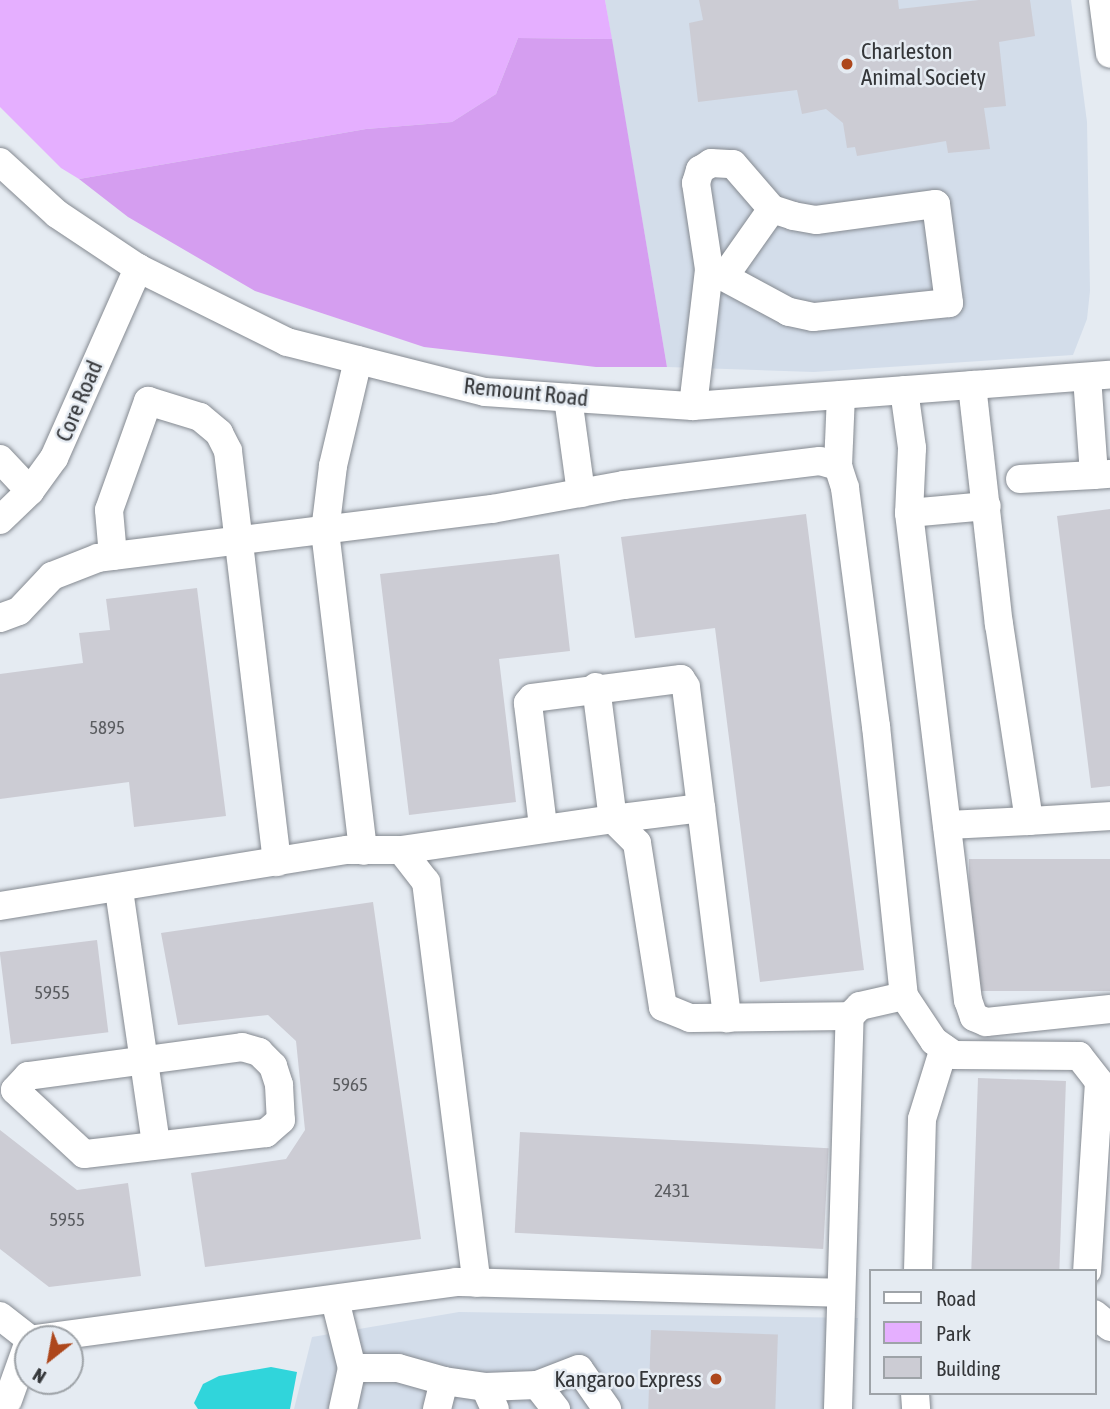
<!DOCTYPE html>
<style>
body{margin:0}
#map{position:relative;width:1110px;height:1409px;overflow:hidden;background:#e5ebf2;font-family:"Asap Condensed",sans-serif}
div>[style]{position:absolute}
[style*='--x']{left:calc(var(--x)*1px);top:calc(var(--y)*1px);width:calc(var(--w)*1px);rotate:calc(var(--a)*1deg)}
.built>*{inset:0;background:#d3ddea}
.green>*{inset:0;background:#e5afff}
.forest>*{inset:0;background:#d59ef0}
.water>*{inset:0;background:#30d5db}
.building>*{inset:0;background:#ccccd4;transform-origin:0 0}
.roads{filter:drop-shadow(0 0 2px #858a91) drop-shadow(0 0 2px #858a91)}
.minor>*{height:28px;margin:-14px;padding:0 14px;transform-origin:14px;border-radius:14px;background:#fff}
.dots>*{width:19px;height:19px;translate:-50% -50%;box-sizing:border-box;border:4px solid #e5ebf2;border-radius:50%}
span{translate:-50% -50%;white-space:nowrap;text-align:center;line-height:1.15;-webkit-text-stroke:5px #e5ebf2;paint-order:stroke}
.number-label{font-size:19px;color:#5a5c60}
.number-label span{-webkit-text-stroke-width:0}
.poi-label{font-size:23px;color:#343639}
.left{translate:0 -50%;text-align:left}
.right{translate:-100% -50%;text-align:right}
.street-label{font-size:23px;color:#343639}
.legend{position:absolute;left:869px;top:1269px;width:228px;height:126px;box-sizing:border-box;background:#e5ebf2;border:2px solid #9ea3a8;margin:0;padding:9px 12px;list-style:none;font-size:21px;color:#343639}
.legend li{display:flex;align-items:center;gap:14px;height:35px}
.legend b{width:35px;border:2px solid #9ea3a8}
.north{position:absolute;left:14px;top:1325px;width:70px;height:70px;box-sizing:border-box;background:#e5ebf2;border:2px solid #9ea3a8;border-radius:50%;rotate:211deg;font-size:19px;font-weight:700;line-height:28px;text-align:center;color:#343639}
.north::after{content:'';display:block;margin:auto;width:24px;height:32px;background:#ad471c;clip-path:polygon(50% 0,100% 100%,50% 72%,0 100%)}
</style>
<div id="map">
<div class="built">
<i style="clip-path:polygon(605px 0,1071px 0,1087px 122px,1090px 291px,1087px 319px,1073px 355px,814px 372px,667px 367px)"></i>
<i style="clip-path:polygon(459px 1312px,858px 1318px,850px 1409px,294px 1409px,312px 1337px)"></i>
</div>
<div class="green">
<i style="clip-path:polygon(0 0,605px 0,612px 39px,518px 38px,496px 94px,452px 122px,366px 129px,79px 179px,61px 168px,0 107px)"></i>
</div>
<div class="forest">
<i style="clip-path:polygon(518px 38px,612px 39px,667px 367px,596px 367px,424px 347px,255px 291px,128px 217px,79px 179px,366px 129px,452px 122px,496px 94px)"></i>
</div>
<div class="water">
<i style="clip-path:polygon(271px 1367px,297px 1372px,290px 1409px,198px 1409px,194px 1403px,203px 1384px,219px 1376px)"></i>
</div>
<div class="building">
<i style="clip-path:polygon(699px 0,898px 0,899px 9px,979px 0,1030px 0,1035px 36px,999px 42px,1006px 106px,984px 108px,990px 149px,948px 153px,946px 141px,857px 156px,855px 147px,847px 148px,843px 123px,826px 109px,802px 114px,797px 90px,698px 102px,689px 23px,703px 20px)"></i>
<i style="clip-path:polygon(1110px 509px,1110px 786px,1091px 788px,1057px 516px)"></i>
<i style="clip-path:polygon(806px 514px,864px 970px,760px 982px,715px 628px,635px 638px,621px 537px)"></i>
<i style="clip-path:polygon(559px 554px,570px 651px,499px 659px,516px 802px,409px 815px,380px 574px)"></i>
<i style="clip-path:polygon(197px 588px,226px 816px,134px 827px,129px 782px,0 799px,0 674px,83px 663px,79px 633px,110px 630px,106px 599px)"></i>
<i style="left:1110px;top:859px;width:132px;height:141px;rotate:90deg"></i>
<i style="clip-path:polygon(373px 902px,421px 1239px,205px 1267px,191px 1173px,286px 1159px,305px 1130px,296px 1041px,268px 1015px,178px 1025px,161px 933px)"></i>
<i style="left:97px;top:940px;width:93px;height:98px;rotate:83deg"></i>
<i style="left:978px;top:1078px;width:88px;height:193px;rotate:2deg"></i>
<i style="clip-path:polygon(0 1130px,77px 1190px,128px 1183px,141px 1276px,49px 1287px,0 1249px)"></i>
<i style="left:520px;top:1132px;width:309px;height:101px;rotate:3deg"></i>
<i style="left:651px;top:1330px;width:127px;height:79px;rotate:2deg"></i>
</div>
<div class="roads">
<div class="minor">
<i style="--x:1103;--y:0;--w:54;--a:82.6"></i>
<i style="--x:0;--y:162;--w:77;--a:42.4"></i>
<i style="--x:57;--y:214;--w:97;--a:33.7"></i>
<i style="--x:138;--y:268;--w:166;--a:26.4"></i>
<i style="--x:287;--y:342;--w:204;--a:14.2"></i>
<i style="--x:485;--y:392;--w:208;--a:3.9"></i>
<i style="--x:693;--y:406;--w:418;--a:-4.3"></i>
<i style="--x:724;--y:277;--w:83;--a:-54.8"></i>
<i style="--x:358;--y:360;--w:109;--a:103.3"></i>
<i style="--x:333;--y:466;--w:65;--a:97"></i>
<i style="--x:325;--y:531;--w:322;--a:83.2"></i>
<i style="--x:1087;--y:377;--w:98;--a:85.9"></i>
<i style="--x:1094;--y:475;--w:16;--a:-4"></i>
<i style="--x:972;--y:385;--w:241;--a:83.6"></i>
<i style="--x:999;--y:624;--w:199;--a:81.3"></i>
<i style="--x:1029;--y:821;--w:81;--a:-3.5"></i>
<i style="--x:904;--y:390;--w:59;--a:82.1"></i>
<i style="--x:912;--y:448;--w:65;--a:92.6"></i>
<i style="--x:909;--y:513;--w:491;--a:83.1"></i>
<i style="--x:968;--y:1000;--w:18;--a:71"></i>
<i style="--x:974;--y:1017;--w:13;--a:23"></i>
<i style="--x:986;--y:1022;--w:125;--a:-6"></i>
<i style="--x:568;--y:398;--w:96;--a:82.2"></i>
<i style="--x:693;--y:406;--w:138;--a:-83.3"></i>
<i style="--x:709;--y:269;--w:87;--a:-98.6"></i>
<i style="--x:696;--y:183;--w:14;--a:-73"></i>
<i style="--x:700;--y:170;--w:13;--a:-32"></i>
<i style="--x:711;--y:163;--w:22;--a:3"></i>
<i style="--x:733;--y:164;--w:60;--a:49.1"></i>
<i style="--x:772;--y:209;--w:22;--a:18"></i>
<i style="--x:793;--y:216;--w:23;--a:10"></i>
<i style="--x:816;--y:220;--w:121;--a:-7.6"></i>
<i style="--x:936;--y:204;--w:100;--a:82.5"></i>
<i style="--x:949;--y:303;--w:137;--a:174.1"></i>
<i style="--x:813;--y:317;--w:25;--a:-168"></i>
<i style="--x:789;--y:312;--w:91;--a:-151.7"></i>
<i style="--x:0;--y:459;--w:44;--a:46.8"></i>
<i style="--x:838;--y:466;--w:71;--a:-87.6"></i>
<i style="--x:1020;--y:479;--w:74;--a:-3.1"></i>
<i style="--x:909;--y:513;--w:78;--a:-5.1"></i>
<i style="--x:0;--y:520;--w:42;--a:-44"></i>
<i style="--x:30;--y:491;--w:41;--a:-54"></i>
<i style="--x:54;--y:458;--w:208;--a:-66.1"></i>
<i style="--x:113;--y:556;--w:46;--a:-95"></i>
<i style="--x:109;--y:510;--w:116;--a:-70.3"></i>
<i style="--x:148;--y:401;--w:54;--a:17.1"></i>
<i style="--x:200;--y:417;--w:25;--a:40"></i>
<i style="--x:219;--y:433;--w:20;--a:63"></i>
<i style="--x:228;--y:451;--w:414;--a:83.2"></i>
<i style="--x:0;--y:618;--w:20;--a:-20"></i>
<i style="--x:19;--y:611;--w:48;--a:-46.7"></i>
<i style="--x:52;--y:576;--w:49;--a:-21.4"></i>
<i style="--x:98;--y:558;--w:397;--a:-7.1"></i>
<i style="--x:492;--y:509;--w:134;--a:-10.3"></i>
<i style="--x:624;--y:485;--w:197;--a:-7"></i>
<i style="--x:820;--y:461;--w:19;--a:16"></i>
<i style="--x:838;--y:466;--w:23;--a:72"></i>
<i style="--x:845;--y:488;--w:240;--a:82.6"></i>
<i style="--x:876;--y:726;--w:271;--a:84.1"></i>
<i style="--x:904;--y:996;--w:54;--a:56.3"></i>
<i style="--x:934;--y:1041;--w:24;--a:35"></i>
<i style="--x:954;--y:1055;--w:125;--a:0.5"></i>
<i style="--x:1079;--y:1056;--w:33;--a:52"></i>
<i style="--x:1099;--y:1082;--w:189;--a:93.6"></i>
<i style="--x:596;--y:687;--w:133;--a:82.7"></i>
<i style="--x:613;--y:819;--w:89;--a:-7.1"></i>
<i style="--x:947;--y:825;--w:82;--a:-2.8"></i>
<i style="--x:543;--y:826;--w:124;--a:-97"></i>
<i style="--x:528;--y:703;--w:6;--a:-51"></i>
<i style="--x:532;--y:698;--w:150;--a:-7.3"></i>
<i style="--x:681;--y:679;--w:9;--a:58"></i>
<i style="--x:686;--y:687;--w:334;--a:82.9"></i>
<i style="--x:401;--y:850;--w:214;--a:-8.3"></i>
<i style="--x:613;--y:819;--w:34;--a:45"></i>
<i style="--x:637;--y:843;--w:166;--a:81"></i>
<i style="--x:663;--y:1007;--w:29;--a:22"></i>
<i style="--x:690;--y:1018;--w:160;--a:-0.7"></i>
<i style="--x:119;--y:890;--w:256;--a:81.7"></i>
<i style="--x:0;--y:906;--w:351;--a:-9.2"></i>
<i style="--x:347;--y:850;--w:54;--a:0"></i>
<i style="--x:401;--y:850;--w:41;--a:52"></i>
<i style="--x:426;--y:882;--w:404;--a:82.8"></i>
<i style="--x:242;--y:1047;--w:18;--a:16"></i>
<i style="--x:259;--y:1052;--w:20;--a:45"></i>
<i style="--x:273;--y:1066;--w:20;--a:72"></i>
<i style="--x:279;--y:1085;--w:35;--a:87"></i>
<i style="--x:281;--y:1120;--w:20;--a:139"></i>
<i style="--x:266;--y:1133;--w:183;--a:173.4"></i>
<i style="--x:84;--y:1154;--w:94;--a:-137.2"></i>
<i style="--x:15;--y:1090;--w:19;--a:-47"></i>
<i style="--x:28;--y:1076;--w:216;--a:-7.7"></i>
<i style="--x:918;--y:1271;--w:152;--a:-88.5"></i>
<i style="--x:922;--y:1119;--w:74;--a:-72.8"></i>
<i style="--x:335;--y:1300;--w:70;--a:76"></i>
<i style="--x:352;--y:1368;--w:46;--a:0"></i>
<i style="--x:398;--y:1368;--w:48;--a:15.8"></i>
<i style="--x:444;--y:1381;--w:29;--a:104"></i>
<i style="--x:1094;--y:1314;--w:21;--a:39"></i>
<i style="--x:0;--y:1316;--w:37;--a:38"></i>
<i style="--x:35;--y:1339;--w:425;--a:-7.7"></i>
<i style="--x:456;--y:1282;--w:385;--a:1.6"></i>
<i style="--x:444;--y:1381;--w:41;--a:8.3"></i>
<i style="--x:485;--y:1387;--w:24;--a:66"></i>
<i style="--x:537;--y:1385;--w:31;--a:52"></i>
<i style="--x:485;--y:1387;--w:52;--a:-2.2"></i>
<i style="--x:537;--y:1385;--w:45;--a:-20.9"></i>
<i style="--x:579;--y:1369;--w:49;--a:55"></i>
<i style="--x:915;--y:1393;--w:16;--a:86"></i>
<i style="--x:8;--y:1400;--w:59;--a:-70.3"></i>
<i style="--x:343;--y:1409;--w:42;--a:-77.6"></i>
<i style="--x:838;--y:1409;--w:393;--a:-88.3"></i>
<i style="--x:850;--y:1016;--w:14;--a:-45"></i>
<i style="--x:860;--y:1006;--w:45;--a:-12.8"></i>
</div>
</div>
<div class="dots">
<i style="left:847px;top:64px;background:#ad471c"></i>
<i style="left:716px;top:1379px;background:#ad471c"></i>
</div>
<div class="number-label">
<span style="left:107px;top:728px">5895</span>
<span style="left:52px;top:993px">5955</span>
<span style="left:350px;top:1085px">5965</span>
<span style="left:672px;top:1191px">2431</span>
<span style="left:67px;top:1220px">5955</span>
</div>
<div class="poi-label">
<span class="left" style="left:861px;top:64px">Charleston<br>Animal Society</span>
<span class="right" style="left:702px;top:1379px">Kangaroo Express</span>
</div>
<div class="street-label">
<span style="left:526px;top:392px;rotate:6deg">Remount Road</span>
<span style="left:79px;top:401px;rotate:-67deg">Core Road</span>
</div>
<ul class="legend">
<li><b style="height:9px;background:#fff"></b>Road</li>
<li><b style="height:19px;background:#e5afff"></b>Park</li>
<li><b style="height:19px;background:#ccccd4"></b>Building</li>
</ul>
<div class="north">N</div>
</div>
